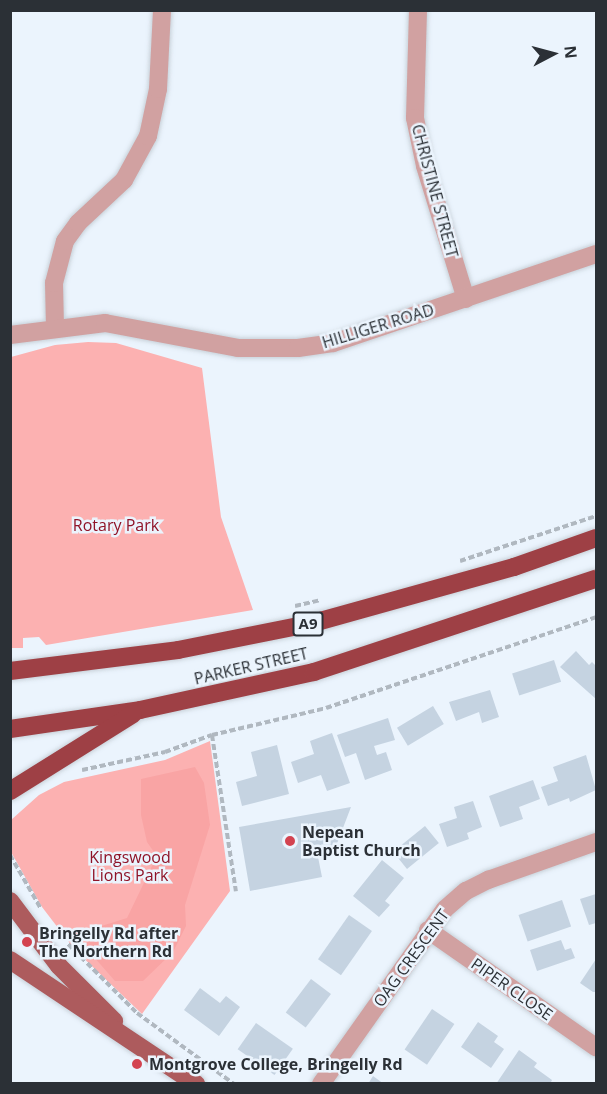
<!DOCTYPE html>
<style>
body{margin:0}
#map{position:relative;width:607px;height:1094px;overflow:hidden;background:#ebf4fd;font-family:"Open Sans",sans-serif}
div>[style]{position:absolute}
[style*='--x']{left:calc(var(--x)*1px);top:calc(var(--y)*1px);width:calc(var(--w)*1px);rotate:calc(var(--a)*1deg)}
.green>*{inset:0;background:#fcb1b1}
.forest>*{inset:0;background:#f9a4a4}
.building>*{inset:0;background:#c5d3e1;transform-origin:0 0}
.path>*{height:4px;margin-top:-2px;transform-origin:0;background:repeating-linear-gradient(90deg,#b0b8c0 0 6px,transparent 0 9px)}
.roads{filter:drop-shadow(0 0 2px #c8d1d9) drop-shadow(0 0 2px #c8d1d9)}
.minor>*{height:18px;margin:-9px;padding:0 9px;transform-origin:9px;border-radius:9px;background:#d1a1a1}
.major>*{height:18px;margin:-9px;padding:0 9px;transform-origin:9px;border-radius:9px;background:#ad5b5d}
.highway>*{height:18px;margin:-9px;padding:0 9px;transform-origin:9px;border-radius:9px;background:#9e4045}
.dots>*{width:16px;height:16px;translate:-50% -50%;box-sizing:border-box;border:3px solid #ebf4fd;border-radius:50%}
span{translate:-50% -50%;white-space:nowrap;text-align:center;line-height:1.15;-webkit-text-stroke:5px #ebf4fd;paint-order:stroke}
.shield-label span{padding:2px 4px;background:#ebf4fd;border:2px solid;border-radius:4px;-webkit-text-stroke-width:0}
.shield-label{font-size:15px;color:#2b3036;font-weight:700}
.street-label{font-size:16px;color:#2b3036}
.park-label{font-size:16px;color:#8f1328}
.poi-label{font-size:16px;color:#2b3036;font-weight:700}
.left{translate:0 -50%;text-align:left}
.frame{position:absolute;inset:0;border:12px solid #2b3036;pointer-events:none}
.north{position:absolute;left:523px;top:24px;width:60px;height:60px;-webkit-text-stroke:4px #ebf4fd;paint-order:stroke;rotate:84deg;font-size:16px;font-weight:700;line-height:24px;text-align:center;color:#2b3036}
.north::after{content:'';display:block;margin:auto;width:21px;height:27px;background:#2b3036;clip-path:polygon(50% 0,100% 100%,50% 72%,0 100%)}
</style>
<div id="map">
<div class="green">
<i style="clip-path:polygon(88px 342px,116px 343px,202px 368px,221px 517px,253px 610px,46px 645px,39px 637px,23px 638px,23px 648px,11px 648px,11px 357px,55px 345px)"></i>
<i style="clip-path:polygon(210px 741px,230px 891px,142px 1014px,75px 950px,42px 907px,11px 852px,11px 820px,39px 795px,64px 782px,165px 760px)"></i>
</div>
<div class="forest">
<i style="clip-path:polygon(195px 767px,204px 783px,210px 825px,185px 905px,186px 926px,173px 952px,143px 981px,115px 981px,86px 948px,85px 935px,92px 929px,127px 918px,154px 862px,154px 852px,147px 842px,141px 815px,141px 779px)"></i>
</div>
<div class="building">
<i style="clip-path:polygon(576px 651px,589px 665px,592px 662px,596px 666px,596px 699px,560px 667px)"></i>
<i style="left:554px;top:660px;width:23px;height:44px;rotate:72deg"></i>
<i style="clip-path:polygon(490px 690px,499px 717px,482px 723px,479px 712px,456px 721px,449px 702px)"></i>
<i style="left:433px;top:706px;width:21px;height:42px;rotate:59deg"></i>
<i style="clip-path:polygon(388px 718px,395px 740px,374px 746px,377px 755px,386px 752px,392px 770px,365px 780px,356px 753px,345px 757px,337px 735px)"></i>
<i style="clip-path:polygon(332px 733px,350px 783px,327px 791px,321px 775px,298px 783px,291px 762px,314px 754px,310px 741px)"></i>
<i style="clip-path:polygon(277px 745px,289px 794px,242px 806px,236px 782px,257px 776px,251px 752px)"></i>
<i style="clip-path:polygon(586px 755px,596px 790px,570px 802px,569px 798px,548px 806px,541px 787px,558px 781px,553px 767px)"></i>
<i style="clip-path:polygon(533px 780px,540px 799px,519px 807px,523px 819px,500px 827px,489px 796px)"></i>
<i style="clip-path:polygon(473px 801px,482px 827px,467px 833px,469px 839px,447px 847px,439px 824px,457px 818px,454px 807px)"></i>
<i style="clip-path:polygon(351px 807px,333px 854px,318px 857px,322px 877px,250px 891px,239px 827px)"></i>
<i style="left:425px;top:826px;width:22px;height:41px;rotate:51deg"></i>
<i style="clip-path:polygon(382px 860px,404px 878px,385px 901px,390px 905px,379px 917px,353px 896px)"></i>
<i style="clip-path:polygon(596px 894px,596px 923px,589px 925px,580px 899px)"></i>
<i style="left:562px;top:900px;width:28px;height:46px;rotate:71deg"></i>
<i style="left:349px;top:915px;width:28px;height:54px;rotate:35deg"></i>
<i style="clip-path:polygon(561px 940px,565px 950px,571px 948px,575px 958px,537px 971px,530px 950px)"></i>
<i style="clip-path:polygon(596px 959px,596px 992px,593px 992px,580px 983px)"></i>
<i style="left:311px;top:979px;width:25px;height:42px;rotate:37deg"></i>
<i style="clip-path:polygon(200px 988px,220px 1003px,226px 996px,240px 1007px,219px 1036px,184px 1010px)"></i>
<i style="left:432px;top:1009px;width:27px;height:49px;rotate:34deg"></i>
<i style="clip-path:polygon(478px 1022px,498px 1036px,494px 1042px,504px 1049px,491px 1068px,461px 1047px)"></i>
<i style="left:256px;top:1023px;width:45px;height:32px;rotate:35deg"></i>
<i style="clip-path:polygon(519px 1050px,537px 1063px,534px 1067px,552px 1080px,550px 1084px,496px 1084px)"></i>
<i style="clip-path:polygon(373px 1076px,384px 1084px,368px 1084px)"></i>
</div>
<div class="path">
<i style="--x:460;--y:561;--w:143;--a:-18.3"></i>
<i style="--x:295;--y:606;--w:26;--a:-13"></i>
<i style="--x:212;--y:735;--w:158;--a:81.3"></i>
<i style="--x:82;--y:770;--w:85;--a:-12.2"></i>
<i style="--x:165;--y:752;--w:50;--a:-19.9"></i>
<i style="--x:212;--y:735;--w:117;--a:-13.3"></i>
<i style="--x:326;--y:708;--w:285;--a:-18.6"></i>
<i style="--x:10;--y:855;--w:62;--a:60.1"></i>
<i style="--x:68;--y:944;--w:98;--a:45"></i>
<i style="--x:137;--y:1013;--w:120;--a:36.2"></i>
</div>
<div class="roads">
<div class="minor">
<i style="--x:418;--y:10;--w:108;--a:91.6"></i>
<i style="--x:415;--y:118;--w:49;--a:78.2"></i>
<i style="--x:425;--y:166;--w:139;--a:72.9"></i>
<i style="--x:55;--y:327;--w:44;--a:-91.3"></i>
<i style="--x:54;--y:283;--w:43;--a:-75.3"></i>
<i style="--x:65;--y:241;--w:22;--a:-54"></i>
<i style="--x:78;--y:223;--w:63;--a:-43.1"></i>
<i style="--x:124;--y:180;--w:50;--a:-61.4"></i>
<i style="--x:148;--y:136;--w:48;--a:-78"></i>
<i style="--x:158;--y:89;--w:79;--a:-87.1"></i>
<i style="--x:10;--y:335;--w:96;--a:-7.2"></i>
<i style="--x:105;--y:323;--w:135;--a:10.6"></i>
<i style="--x:238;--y:348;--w:60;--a:0"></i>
<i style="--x:298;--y:348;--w:35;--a:-8"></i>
<i style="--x:333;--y:343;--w:278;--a:-18.7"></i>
<i style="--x:428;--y:930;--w:205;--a:34.9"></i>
<i style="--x:321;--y:1084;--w:214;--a:-54.7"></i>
<i style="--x:445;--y:909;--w:28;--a:-41"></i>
<i style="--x:466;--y:891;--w:25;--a:-27"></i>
<i style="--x:488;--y:880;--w:114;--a:-19.4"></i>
</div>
<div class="major">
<i style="--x:10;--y:901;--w:81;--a:53"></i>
<i style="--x:59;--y:966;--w:78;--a:45"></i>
<i style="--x:10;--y:960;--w:224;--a:33.7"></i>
</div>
<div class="highway">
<i style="--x:10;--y:671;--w:169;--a:-7.1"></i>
<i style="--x:178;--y:650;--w:138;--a:-11.3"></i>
<i style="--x:313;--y:623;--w:209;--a:-15.6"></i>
<i style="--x:514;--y:567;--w:87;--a:-19.5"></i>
<i style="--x:10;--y:729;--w:131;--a:-8.3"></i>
<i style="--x:140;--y:710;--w:178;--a:-12.3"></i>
<i style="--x:314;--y:672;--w:297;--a:-18.3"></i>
<i style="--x:10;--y:791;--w:145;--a:-32"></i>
</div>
</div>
<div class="dots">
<i style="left:290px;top:841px;background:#d34350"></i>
<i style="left:27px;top:942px;background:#d34350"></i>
<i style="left:137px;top:1064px;background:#d34350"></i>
</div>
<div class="shield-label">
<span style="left:308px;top:624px">A9</span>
</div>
<div class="street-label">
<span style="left:435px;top:191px;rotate:75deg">CHRISTINE STREET</span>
<span style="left:378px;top:326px;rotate:-17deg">HILLIGER ROAD</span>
<span style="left:251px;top:666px;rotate:-13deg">PARKER STREET</span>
<span style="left:411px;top:958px;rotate:-54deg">OAG CRESCENT</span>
<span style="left:512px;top:989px;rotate:35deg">PIPER CLOSE</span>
</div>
<div class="park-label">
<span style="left:116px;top:525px">Rotary Park</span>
<span style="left:130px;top:866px">Kingswood<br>Lions Park</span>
</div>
<div class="poi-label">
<span class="left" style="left:302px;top:841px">Nepean<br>Baptist Church</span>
<span class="left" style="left:39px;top:942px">Bringelly Rd after<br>The Northern Rd</span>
<span class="left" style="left:149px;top:1064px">Montgrove College, Bringelly Rd</span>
</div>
<div class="frame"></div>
<div class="north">N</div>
</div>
